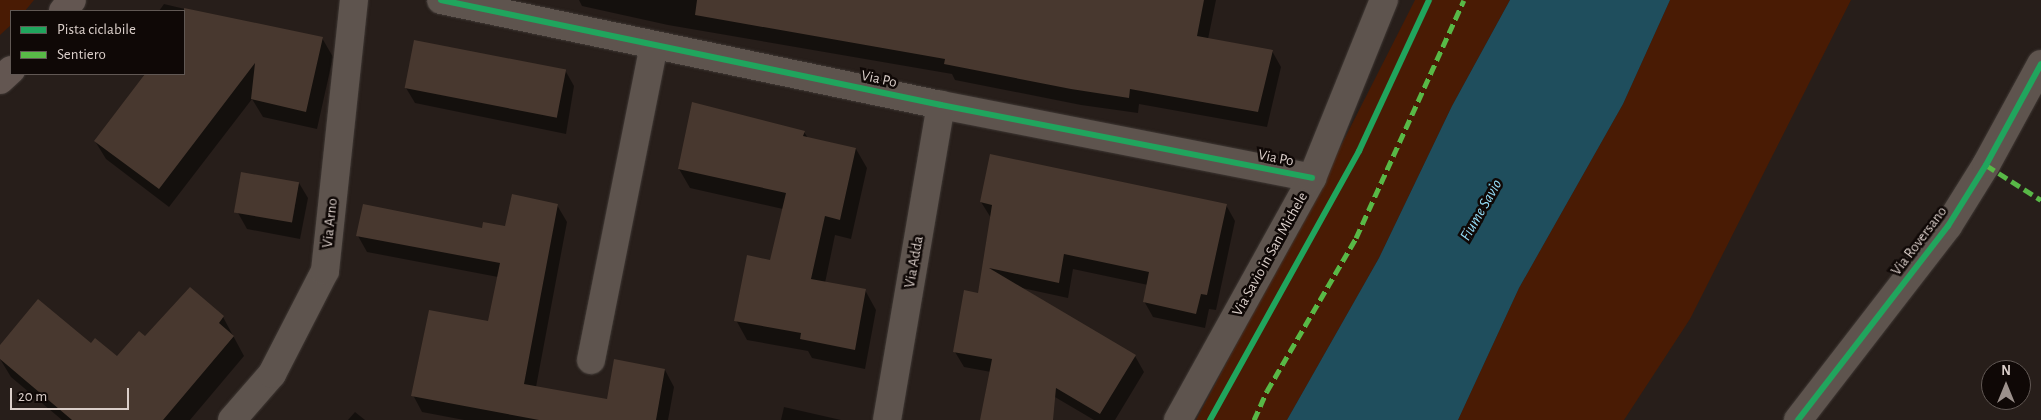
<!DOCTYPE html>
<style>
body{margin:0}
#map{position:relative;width:2041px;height:420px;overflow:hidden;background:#271e1a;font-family:"Alegreya Sans",sans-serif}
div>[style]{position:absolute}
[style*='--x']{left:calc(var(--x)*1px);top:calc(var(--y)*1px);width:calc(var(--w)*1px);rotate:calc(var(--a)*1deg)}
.green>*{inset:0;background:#491b04}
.water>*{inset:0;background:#1f4e5d}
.shadow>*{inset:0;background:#0007}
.building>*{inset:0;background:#48382f;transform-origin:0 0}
.roads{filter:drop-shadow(0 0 1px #3f3834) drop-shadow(0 0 1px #3f3834)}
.street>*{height:28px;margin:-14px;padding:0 14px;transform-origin:14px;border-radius:14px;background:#5e544e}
.secondary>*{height:28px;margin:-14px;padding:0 14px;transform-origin:14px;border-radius:14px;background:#635651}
.quiet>*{height:5px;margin-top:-2.5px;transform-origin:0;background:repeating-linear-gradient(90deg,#58b947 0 10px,transparent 0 15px)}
.cycleway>*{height:6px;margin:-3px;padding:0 3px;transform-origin:3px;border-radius:3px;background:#20a55d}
span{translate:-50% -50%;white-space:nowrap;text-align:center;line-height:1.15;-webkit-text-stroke:5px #0f0806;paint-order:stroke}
.street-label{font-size:15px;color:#dbcfca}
.water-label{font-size:16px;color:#95ddf7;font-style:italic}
.legend{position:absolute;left:10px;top:10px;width:175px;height:65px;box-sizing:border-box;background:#0f0806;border:1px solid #615854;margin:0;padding:6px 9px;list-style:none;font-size:15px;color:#dbcfca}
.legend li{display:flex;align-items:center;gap:10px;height:25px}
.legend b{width:25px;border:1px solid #615854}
.north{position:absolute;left:1981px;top:360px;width:50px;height:50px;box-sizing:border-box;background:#0f0806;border:1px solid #615854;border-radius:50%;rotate:0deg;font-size:14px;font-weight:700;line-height:20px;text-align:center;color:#dbcfca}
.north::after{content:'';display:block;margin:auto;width:18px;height:22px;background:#9c918c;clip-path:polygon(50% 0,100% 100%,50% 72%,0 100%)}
.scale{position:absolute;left:10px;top:388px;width:119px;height:22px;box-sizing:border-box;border:2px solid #dbcfca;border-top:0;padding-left:6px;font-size:15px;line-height:18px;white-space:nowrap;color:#dbcfca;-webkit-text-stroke:4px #0f0806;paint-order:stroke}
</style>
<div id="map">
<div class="green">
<i style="clip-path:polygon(0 0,34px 0,25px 11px,11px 11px,11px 25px,0 35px)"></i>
<i style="clip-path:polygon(1415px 0,1510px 0,1452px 106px,1379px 258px,1287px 420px,1196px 420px,1322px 183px)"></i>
<i style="clip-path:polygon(1670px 0,1851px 0,1690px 319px,1624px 420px,1458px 420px,1519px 288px,1623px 104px)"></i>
</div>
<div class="water">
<i style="clip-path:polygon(1510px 0,1670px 0,1623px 104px,1519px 288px,1458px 420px,1287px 420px,1379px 258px,1452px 106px)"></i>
</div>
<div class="shadow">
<i style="clip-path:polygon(579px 0,1216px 0,1208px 39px,1272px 51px,1281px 67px,1267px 127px,1139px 104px,1138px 113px,1081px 105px,955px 80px,952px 74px,668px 25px,582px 6px)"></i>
<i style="clip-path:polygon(164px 4px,290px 34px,322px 38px,333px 57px,317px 129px,263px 117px,252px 99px,169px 207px,106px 159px,95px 141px,145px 76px,142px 74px,184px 74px,184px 11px,159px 11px)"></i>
<i style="clip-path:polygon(565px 70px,574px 86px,566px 134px,415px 103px,406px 88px)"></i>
<i style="clip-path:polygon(804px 132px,808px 138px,856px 149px,867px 168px,851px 239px,835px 235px,825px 283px,865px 290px,876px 310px,865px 369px,812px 358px,808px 351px,747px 340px,736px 320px,771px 261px,783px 209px,690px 188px,679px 169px)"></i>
<i style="clip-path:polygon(299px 183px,308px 198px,300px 239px,247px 229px,238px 213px)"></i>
<i style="clip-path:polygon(981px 202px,1226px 205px,1235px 221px,1216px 310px,1209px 309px,1205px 328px,1153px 317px,1144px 301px,1148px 285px,1073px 269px,1068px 298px,1022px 288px,1135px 356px,1144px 372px,1115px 420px,1094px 420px,1043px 390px,991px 372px,964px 367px,955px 352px,979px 294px,991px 218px)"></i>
<i style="clip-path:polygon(557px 205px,567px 222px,536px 387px,608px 401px,665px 370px,674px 387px,668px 420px,464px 420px,422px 412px,413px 395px,489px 323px,498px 277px,367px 252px,358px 236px,506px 228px)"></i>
<i style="clip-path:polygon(223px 317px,244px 356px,190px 420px,62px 420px,11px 377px,0 359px,91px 345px,117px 358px,145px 338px)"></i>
<i style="clip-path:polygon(784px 407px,841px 420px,781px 420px)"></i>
<i style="clip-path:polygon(355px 412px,365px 420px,348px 420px)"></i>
</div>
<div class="building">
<i style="clip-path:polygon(697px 0,1204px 0,1197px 36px,1273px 50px,1258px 112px,1130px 89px,1129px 98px,1071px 89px,944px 64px,945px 59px,695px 15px)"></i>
<i style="clip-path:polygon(184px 8px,323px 37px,306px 112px,251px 99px,255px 63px,159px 189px,94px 141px,145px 74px,184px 74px)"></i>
<i style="left:414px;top:40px;width:155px;height:49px;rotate:11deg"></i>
<i style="clip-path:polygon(692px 102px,805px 131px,803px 136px,856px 148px,840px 220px,825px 216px,811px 279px,866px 289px,855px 350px,800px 339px,801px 333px,734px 321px,747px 255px,770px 260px,786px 193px,678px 169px)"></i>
<i style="clip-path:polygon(990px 154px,1227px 204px,1207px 295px,1201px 294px,1196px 314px,1143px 302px,1149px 272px,1064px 254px,1059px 283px,989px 268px,1136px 355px,1100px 414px,1056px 388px,1053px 420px,980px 420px,992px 359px,953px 352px,964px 290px,978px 293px,992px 205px,980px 202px)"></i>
<i style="left:241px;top:172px;width:59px;height:41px;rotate:10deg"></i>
<i style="clip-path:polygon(512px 194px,558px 204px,524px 384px,607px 399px,614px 359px,665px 369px,656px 420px,539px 420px,411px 396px,429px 310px,488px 321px,500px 263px,356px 236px,363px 204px,482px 228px,483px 222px,505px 226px)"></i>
<i style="clip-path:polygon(190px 287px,224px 316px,219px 323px,234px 336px,163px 420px,72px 420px,0 359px,0 345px,38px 299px,91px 343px,95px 338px,117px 356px,139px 331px,145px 336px)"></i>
</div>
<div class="roads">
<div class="street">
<i style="--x:441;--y:0;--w:511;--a:11.86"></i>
<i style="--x:941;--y:105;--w:378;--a:11.1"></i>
<i style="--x:591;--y:360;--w:321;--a:-78.7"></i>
<i style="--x:232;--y:420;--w:61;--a:-49"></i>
<i style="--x:272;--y:374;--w:116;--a:-62.8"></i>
<i style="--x:325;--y:271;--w:273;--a:-83.9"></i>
<i style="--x:887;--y:420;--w:320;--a:-80.3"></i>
<i style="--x:1178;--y:420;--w:277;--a:-61"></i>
<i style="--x:1312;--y:178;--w:192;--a:-68"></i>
<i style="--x:1798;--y:420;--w:245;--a:-52.3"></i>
<i style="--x:1948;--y:226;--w:72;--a:-58.1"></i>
<i style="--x:1986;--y:165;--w:115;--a:-61.4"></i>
</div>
<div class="secondary">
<i style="--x:63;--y:11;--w:14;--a:-51"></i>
<i style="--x:0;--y:80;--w:15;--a:-42"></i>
</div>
</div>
<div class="quiet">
<i style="--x:1986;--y:165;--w:65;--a:32.5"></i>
<i style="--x:1254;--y:420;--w:32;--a:-66"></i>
<i style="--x:1267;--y:391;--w:177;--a:-59.8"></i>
<i style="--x:1356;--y:238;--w:261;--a:-65.6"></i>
</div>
<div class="cycleway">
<i style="--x:441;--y:0;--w:511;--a:11.86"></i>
<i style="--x:941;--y:105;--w:378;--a:11.1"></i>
<i style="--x:1210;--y:420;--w:308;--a:-61"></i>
<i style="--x:1359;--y:151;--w:166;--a:-65.1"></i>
<i style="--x:1798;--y:420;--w:245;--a:-52.3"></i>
<i style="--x:1948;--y:226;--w:72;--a:-58.1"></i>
<i style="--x:1986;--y:165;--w:115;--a:-61.4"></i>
</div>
<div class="street-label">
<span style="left:879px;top:79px;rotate:12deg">Via Po</span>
<span style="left:1276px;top:158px;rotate:11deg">Via Po</span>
<span style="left:330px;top:223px;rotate:-84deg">Via Arno</span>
<span style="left:1919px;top:241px;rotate:-53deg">Via Roversano</span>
<span style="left:1270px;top:254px;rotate:-61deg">Via Savio in San Michele</span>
<span style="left:914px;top:262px;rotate:-80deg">Via Adda</span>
</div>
<div class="water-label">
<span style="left:1481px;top:210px;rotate:-60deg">Fiume Savio</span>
</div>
<ul class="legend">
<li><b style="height:6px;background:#20a55d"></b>Pista ciclabile</li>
<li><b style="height:6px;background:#58b947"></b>Sentiero</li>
</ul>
<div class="north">N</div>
<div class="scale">20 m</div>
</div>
